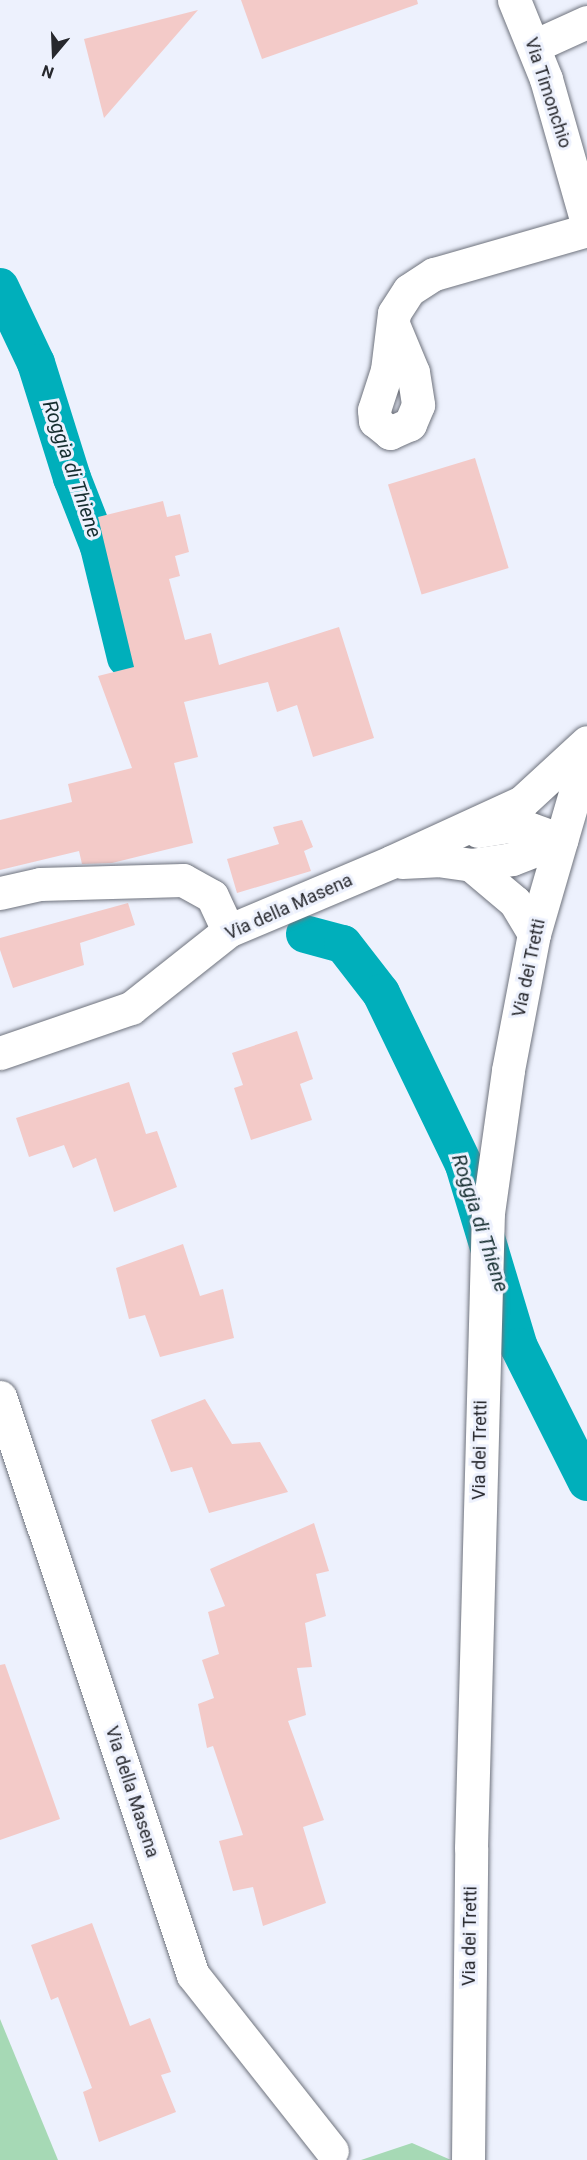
<!DOCTYPE html>
<style>
body{margin:0}
#map{position:relative;width:587px;height:2160px;overflow:hidden;background:#edf1fd;font-family:Roboto,sans-serif}
div>[style]{position:absolute}
[style*='--x']{left:calc(var(--x)*1px);top:calc(var(--y)*1px);width:calc(var(--w)*1px);rotate:calc(var(--a)*1deg)}
.green>*{inset:0;background:#a6d9b5}
.canal>*{height:38px;margin:-19px;padding:0 19px;transform-origin:19px;border-radius:19px;background:#00afbb}
.building>*{inset:0;background:#f3cac8;transform-origin:0 0}
.roads{filter:drop-shadow(0 0 2px #6f737d) drop-shadow(0 0 2px #6f737d)}
.minor>*{height:33px;margin:-16.5px;padding:0 16.5px;transform-origin:16.5px;border-radius:16.5px;background:#fff}
.tertiary>*{height:33px;margin:-16.5px;padding:0 16.5px;transform-origin:16.5px;border-radius:16.5px;background:#fff}
span{translate:-50% -50%;white-space:nowrap;text-align:center;line-height:1.15;-webkit-text-stroke:6px #edf1fd;paint-order:stroke}
.street-label{font-size:18px;color:#27282d}
.water-label{font-size:20px;color:#162e30;font-style:italic}
.north{position:absolute;left:24px;top:24px;width:60px;height:60px;-webkit-text-stroke:4px #edf1fd;paint-order:stroke;rotate:199deg;font-size:16px;font-weight:700;line-height:24px;text-align:center;color:#27282d}
.north::after{content:'';display:block;margin:auto;width:21px;height:27px;background:#27282d;clip-path:polygon(50% 0,100% 100%,50% 72%,0 100%)}
</style>
<div id="map">
<div class="green">
<i style="clip-path:polygon(0 2019px,58px 2160px,0 2160px)"></i>
<i style="clip-path:polygon(412px 2143px,451px 2160px,361px 2160px)"></i>
</div>
<div class="canal">
<i style="--x:0;--y:287;--w:84;--a:64.7"></i>
<i style="--x:36;--y:363;--w:121;--a:72.6"></i>
<i style="--x:72;--y:478;--w:74;--a:68.6"></i>
<i style="--x:99;--y:547;--w:114;--a:76.3"></i>
<i style="--x:305;--y:934;--w:39;--a:15"></i>
<i style="--x:343;--y:944;--w:62;--a:52.2"></i>
<i style="--x:381;--y:993;--w:191;--a:64.2"></i>
<i style="--x:464;--y:1165;--w:190;--a:73.2"></i>
<i style="--x:519;--y:1347;--w:151;--a:63.3"></i>
</div>
<div class="building">
<i style="clip-path:polygon(241px 0,417px 0,418px 4px,262px 59px)"></i>
<i style="clip-path:polygon(198px 10px,104px 118px,84px 39px)"></i>
<i style="left:475px;top:458px;width:115px;height:91px;rotate:73deg"></i>
<i style="clip-path:polygon(163px 501px,167px 517px,180px 514px,189px 552px,175px 556px,180px 576px,169px 579px,185px 640px,211px 633px,219px 665px,339px 627px,374px 738px,313px 757px,297px 705px,277px 712px,268px 682px,184px 702px,198px 757px,174px 763px,193px 843px,112px 863px,82px 864px,79px 851px,0 870px,0 820px,72px 802px,68px 784px,132px 768px,98px 676px,134px 667px,98px 517px)"></i>
<i style="clip-path:polygon(302px 820px,313px 847px,304px 851px,311px 871px,237px 893px,227px 859px,279px 844px,273px 827px)"></i>
<i style="clip-path:polygon(128px 903px,135px 925px,80px 943px,84px 965px,13px 988px,0 950px,0 938px)"></i>
<i style="clip-path:polygon(297px 1031px,313px 1079px,300px 1084px,312px 1120px,251px 1140px,234px 1088px,243px 1085px,232px 1053px)"></i>
<i style="clip-path:polygon(129px 1082px,146px 1134px,157px 1131px,177px 1187px,114px 1212px,96px 1158px,73px 1168px,64px 1145px,29px 1157px,16px 1118px)"></i>
<i style="clip-path:polygon(183px 1244px,200px 1296px,223px 1289px,234px 1338px,160px 1357px,145px 1315px,129px 1319px,116px 1268px)"></i>
<i style="clip-path:polygon(205px 1399px,232px 1444px,260px 1442px,288px 1492px,209px 1513px,192px 1467px,171px 1472px,151px 1420px)"></i>
<i style="clip-path:polygon(314px 1523px,329px 1571px,316px 1574px,326px 1616px,305px 1623px,312px 1667px,297px 1668px,306px 1715px,288px 1721px,324px 1820px,303px 1827px,326px 1903px,263px 1926px,253px 1887px,233px 1891px,219px 1841px,243px 1835px,213px 1746px,207px 1748px,198px 1704px,214px 1698px,202px 1660px,219px 1654px,208px 1612px,225px 1606px,210px 1569px)"></i>
<i style="clip-path:polygon(5px 1664px,60px 1819px,0 1840px,0 1665px)"></i>
<i style="clip-path:polygon(92px 1923px,130px 2026px,150px 2018px,171px 2072px,161px 2075px,176px 2112px,99px 2142px,83px 2092px,92px 2088px,58px 1997px,51px 2000px,31px 1945px)"></i>
</div>
<div class="roads">
<div class="minor">
<i style="--x:514;--y:0;--w:85;--a:67.9"></i>
<i style="--x:546;--y:79;--w:150;--a:74.1"></i>
<i style="--x:534;--y:46;--w:58;--a:-24.4"></i>
<i style="--x:393;--y:324;--w:52;--a:67.4"></i>
<i style="--x:413;--y:372;--w:33;--a:81"></i>
<i style="--x:418;--y:405;--w:21;--a:113"></i>
<i style="--x:410;--y:424;--w:22;--a:156"></i>
<i style="--x:390;--y:433;--w:19;--a:-141"></i>
<i style="--x:375;--y:421;--w:11;--a:-95"></i>
<i style="--x:374;--y:410;--w:42;--a:-72"></i>
<i style="--x:387;--y:370;--w:57;--a:-83"></i>
<i style="--x:394;--y:313;--w:27;--a:-57"></i>
<i style="--x:409;--y:290;--w:30;--a:-33"></i>
<i style="--x:434;--y:274;--w:159;--a:-16"></i>
<i style="--x:478;--y:831;--w:30;--a:-9"></i>
<i style="--x:508;--y:826;--w:20;--a:6"></i>
<i style="--x:528;--y:828;--w:35;--a:20"></i>
<i style="--x:402;--y:862;--w:35;--a:-3"></i>
<i style="--x:437;--y:860;--w:34;--a:8"></i>
<i style="--x:471;--y:865;--w:41;--a:-8.3"></i>
<i style="--x:512;--y:859;--w:53;--a:-21.2"></i>
<i style="--x:471;--y:865;--w:57;--a:40.1"></i>
<i style="--x:515;--y:902;--w:37;--a:59"></i>
<i style="--x:0;--y:893;--w:41;--a:-12.7"></i>
<i style="--x:40;--y:884;--w:143;--a:-1.6"></i>
<i style="--x:183;--y:880;--w:33;--a:29"></i>
<i style="--x:212;--y:896;--w:38;--a:65"></i>
<i style="--x:0;--y:1053;--w:139;--a:-19"></i>
<i style="--x:131;--y:1008;--w:124;--a:-38.4"></i>
<i style="--x:228;--y:931;--w:177;--a:-22.9"></i>
<i style="--x:391;--y:862;--w:144;--a:-24.6"></i>
<i style="--x:522;--y:802;--w:88;--a:-42.7"></i>
<i style="--x:0;--y:1397;--w:609;--a:71.54"></i>
<i style="--x:193;--y:1975;--w:224;--a:51.7"></i>
</div>
<div class="tertiary">
<i style="--x:468;--y:2160;--w:312;--a:-89.4"></i>
<i style="--x:471;--y:1848;--w:635;--a:-88.47"></i>
<i style="--x:488;--y:1213;--w:144;--a:-82"></i>
<i style="--x:508;--y:1070;--w:138;--a:-79.2"></i>
<i style="--x:534;--y:934;--w:191;--a:-73.8"></i>
</div>
</div>
<div class="street-label">
<span style="left:548px;top:93px;rotate:72deg">Via Timonchio</span>
<span style="left:289px;top:907px;rotate:-24deg">Via della Masena</span>
<span style="left:529px;top:968px;rotate:-78deg">Via dei Tretti</span>
<span style="left:480px;top:1450px;rotate:-89deg">Via dei Tretti</span>
<span style="left:132px;top:1792px;rotate:72deg">Via della Masena</span>
<span style="left:470px;top:1936px;rotate:-89deg">Via dei Tretti</span>
</div>
<div class="water-label">
<span style="left:72px;top:469px;rotate:71deg">Roggia di Thiene</span>
<span style="left:480px;top:1223px;rotate:72deg">Roggia di Thiene</span>
</div>
<div class="north">N</div>
</div>
